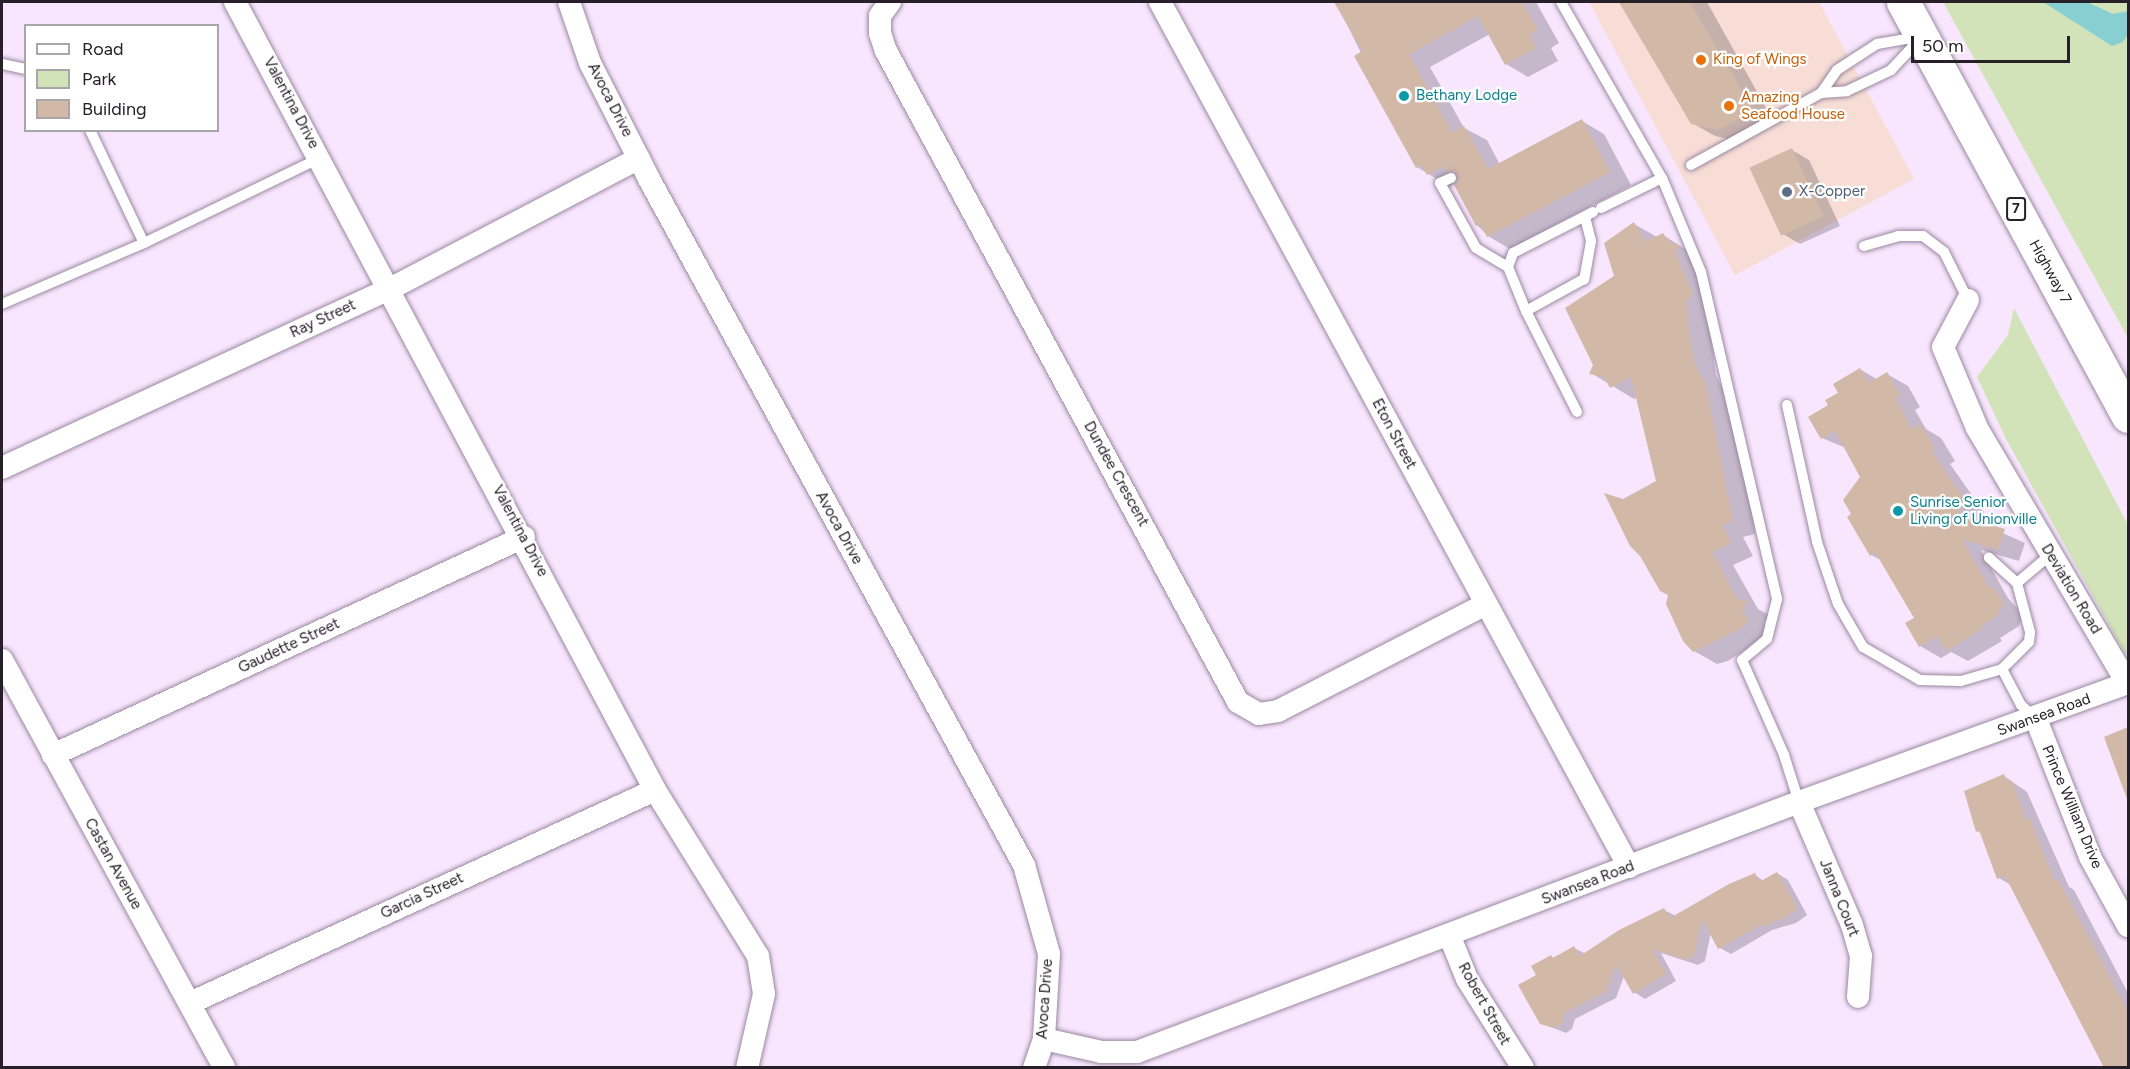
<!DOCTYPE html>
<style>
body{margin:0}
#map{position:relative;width:2130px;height:1069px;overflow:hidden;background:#f8e6fe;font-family:Figtree,sans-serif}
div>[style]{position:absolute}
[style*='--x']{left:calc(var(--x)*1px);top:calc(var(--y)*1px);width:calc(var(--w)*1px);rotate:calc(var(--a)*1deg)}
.commercial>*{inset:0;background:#f7ddd6}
.green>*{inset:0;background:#d2e3b9}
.water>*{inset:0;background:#88cfd2}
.shadow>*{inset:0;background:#0003}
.building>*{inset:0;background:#d2b8a7;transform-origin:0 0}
.roads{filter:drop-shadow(0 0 2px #9a899f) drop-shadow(0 0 2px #9a899f)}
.service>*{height:10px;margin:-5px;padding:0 5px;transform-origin:5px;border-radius:5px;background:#fff}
.minor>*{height:22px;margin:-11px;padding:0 11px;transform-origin:11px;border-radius:11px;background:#fff}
.primary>*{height:33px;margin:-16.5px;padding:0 16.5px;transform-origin:16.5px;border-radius:16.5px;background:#fff}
.dots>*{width:16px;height:16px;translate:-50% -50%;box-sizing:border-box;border:3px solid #fff;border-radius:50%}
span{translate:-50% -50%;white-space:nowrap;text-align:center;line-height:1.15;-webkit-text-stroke:4.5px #fff;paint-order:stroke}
.shield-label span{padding:2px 4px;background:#fff;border:2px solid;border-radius:4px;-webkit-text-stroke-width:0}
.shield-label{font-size:14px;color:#272029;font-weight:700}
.food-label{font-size:15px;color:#c56008}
.left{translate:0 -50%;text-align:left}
.culture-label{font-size:15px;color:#0d838f}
.street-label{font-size:15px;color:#272029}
.service-label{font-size:15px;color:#4e5e75}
.frame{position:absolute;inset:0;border:3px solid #272029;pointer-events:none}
.legend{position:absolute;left:24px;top:24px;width:195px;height:108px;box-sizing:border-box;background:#fff;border:2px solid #a9a6a9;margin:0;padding:8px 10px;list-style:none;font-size:18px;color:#272029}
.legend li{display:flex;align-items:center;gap:12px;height:30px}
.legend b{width:30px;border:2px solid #a9a6a9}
.scale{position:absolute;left:1911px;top:36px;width:159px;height:27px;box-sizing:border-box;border:3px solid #272029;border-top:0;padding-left:8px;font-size:18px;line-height:21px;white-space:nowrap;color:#272029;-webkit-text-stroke:4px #fff;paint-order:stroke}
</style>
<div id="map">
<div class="commercial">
<i style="clip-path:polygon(1589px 2px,1819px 2px,1914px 179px,1735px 275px)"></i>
</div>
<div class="green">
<i style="clip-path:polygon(1943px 2px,2128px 2px,2128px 338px)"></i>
<i style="clip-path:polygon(2014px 308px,2128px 525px,2128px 653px,2125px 654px,2006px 439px,1977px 377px,2008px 335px)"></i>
</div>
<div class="water">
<i style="clip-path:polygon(2043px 2px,2087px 2px,2113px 14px,2128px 11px,2128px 34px,2123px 42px,2112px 46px)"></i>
</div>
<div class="shadow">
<i style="clip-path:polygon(1336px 2px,1536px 2px,1559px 43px,1551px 48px,1558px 61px,1528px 77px,1506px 64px,1490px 34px,1430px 67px,1464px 128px,1487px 140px,1500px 165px,1582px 121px,1604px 134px,1631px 185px,1510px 249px,1488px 236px,1477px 225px,1455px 184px,1450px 187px,1417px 167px)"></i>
<i style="clip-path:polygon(1619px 2px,1707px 2px,1775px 124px,1741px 142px,1715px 136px,1692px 123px)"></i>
<i style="clip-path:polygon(1792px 150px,1809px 160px,1840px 226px,1800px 244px,1783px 234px)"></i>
<i style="clip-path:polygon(1634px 224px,1657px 237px,1663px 235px,1701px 259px,1716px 375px,1728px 400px,1752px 511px,1755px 534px,1743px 537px,1753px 556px,1733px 565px,1758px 609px,1769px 615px,1764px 623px,1770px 633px,1728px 661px,1717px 664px,1694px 651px,1624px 501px,1658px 481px,1637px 397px,1634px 399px,1591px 373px)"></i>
<i style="clip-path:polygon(1860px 369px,1878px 380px,1887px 374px,1908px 386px,1920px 407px,1915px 410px,1926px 429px,1941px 438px,1955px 461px,1950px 464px,1984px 512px,1980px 523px,2025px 543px,2019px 561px,1981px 550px,2008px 598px,2023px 615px,2019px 626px,2000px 638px,2002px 641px,1968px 661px,1951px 652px,1941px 658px,1920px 646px,1907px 624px,1916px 619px,1883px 561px,1871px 555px,1853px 515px,1862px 477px,1846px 448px,1822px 438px,1830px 405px)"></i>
<i style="clip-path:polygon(2128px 729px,2128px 788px,2105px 738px)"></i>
<i style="clip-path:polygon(2004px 776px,2027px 792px,2069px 887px,2074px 890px,2128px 993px,2128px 1068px,2106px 1068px,2011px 885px,1999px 878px,1981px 833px,1977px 831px)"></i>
<i style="clip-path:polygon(1777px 873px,1788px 880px,1807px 915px,1796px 923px,1772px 930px,1731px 954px,1720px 948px,1711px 932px,1705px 961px,1698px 965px,1661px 953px,1676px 981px,1645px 999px,1634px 992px,1624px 976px,1616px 998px,1575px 1019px,1572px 1029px,1566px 1033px,1541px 1023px,1538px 976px,1533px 967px,1574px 948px,1586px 954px,1664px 910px,1676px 916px,1755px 875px,1764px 881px)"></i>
</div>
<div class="building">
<i style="clip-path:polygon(1334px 2px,1522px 2px,1538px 30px,1529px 35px,1536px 48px,1505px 65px,1478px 16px,1409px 54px,1452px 133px,1464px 126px,1488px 169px,1582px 119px,1610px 172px,1487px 237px,1480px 224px,1476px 226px,1454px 185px,1458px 179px,1456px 172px,1447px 172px,1444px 166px,1427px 175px,1421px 165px,1416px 168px,1354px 56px,1362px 51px)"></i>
<i style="clip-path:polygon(1619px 2px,1690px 2px,1754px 111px,1718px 130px,1691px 124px)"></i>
<i style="left:1792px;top:148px;width:75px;height:47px;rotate:65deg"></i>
<i style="clip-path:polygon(1634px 222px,1645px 242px,1663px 233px,1669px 242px,1679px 245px,1675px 253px,1693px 295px,1686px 300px,1689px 334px,1694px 361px,1706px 386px,1733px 522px,1722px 524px,1731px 543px,1712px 552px,1738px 600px,1748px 601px,1742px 610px,1749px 620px,1740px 629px,1693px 652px,1683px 641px,1666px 604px,1668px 595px,1660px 591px,1640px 556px,1630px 546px,1604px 493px,1623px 499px,1656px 481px,1631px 377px,1610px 388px,1604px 377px,1589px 374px,1593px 365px,1565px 308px,1614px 276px,1604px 243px)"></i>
<i style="clip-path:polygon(1860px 368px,1869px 383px,1887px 372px,1900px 395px,1895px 398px,1912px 429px,1920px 424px,1935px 449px,1931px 451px,1964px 499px,1958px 515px,2005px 529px,1998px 550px,1962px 539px,1989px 588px,1995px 589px,2003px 602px,1998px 615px,1981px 626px,1982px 629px,1946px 651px,1937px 636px,1919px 647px,1905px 623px,1914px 618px,1875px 552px,1870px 556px,1847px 517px,1851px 514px,1843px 500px,1860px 477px,1835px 431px,1821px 439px,1808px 417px,1828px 405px,1825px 400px,1838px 393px,1833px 384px)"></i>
<i style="clip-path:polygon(2128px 727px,2128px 799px,2127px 799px,2104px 737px)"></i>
<i style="clip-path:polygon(2004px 774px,2007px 781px,2011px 780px,2026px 820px,2030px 818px,2054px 881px,2058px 879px,2128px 1012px,2128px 1068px,2104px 1068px,2005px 876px,1997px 879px,1979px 830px,1976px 832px,1964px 791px)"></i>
<i style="clip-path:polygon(1777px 872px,1797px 909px,1784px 918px,1763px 927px,1762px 924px,1718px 949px,1702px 919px,1694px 955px,1686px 960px,1652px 949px,1666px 974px,1633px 994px,1616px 964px,1605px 992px,1564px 1013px,1562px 1023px,1554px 1028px,1540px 1024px,1518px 985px,1536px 975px,1531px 966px,1551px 955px,1553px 958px,1574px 946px,1580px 956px,1619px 930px,1664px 908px,1670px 918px,1729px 884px,1755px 873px,1759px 882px)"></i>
</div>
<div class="roads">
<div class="service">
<i style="--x:1561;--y:2;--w:203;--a:60.2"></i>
<i style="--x:1662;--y:178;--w:102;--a:67.5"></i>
<i style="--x:1701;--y:272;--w:336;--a:76.9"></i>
<i style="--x:1777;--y:599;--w:41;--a:104"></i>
<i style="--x:1767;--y:639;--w:33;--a:140"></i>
<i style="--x:1742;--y:660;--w:104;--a:66.1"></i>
<i style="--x:1784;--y:755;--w:49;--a:72.3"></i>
<i style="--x:2;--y:64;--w:25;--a:12"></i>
<i style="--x:1821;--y:93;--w:28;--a:-55"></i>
<i style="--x:1837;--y:70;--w:48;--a:-33"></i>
<i style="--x:1877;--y:44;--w:42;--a:-9.7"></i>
<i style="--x:90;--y:130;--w:125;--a:64.5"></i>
<i style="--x:1691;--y:165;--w:149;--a:-29"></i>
<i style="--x:1821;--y:93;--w:26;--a:-4"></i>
<i style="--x:1847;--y:91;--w:49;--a:-25.5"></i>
<i style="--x:1891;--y:70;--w:40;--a:-47"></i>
<i style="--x:1451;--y:178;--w:12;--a:156"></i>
<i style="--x:1440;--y:183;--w:74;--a:61"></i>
<i style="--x:1476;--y:248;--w:37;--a:31"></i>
<i style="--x:1601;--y:208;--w:68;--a:-26.2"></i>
<i style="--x:1585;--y:217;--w:25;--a:76"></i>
<i style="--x:1591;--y:241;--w:39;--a:100"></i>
<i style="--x:1584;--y:279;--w:66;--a:151.1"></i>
<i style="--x:1526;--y:311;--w:48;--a:-112.2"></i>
<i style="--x:1508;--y:267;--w:15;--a:-70"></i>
<i style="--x:1513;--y:253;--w:90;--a:-27.1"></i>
<i style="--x:1864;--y:246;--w:35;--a:-16"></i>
<i style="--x:1898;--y:236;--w:25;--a:0"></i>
<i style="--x:1923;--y:236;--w:26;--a:37"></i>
<i style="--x:1944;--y:252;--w:54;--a:63.4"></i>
<i style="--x:2;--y:304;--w:155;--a:-23.2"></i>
<i style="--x:144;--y:243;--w:195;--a:-25.8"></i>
<i style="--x:1526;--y:311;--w:113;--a:63.2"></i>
<i style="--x:1787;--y:405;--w:140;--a:77.6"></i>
<i style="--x:1817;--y:542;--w:65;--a:71.3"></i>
<i style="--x:1838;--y:604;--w:50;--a:59.8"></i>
<i style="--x:1863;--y:647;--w:66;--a:30.1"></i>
<i style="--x:1920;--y:680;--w:41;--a:1.4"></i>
<i style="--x:1961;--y:681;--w:43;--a:-16.3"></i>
<i style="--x:2002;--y:669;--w:38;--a:-45"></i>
<i style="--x:2029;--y:642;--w:10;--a:-84"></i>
<i style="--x:2030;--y:632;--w:51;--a:-104.9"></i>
<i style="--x:2017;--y:583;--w:38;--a:-138"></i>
<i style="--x:2017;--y:583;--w:43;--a:-40.3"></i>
<i style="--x:2002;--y:669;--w:41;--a:62.2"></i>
<i style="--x:2021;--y:705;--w:19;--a:43"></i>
</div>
<div class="minor">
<i style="--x:235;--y:2;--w:893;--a:61.94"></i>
<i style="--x:655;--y:790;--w:195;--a:58.2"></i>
<i style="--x:758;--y:956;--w:38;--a:81"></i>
<i style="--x:764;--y:994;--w:76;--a:102.9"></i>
<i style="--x:569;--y:2;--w:65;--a:71"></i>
<i style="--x:590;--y:63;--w:130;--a:63"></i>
<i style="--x:649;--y:179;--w:782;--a:61.34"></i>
<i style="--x:1024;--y:865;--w:92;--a:74.3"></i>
<i style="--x:1049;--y:954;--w:85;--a:93.4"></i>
<i style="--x:1044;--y:1039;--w:31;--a:109"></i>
<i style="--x:890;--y:2;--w:17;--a:126"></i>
<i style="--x:880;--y:16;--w:17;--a:90"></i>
<i style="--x:880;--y:33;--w:19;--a:72"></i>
<i style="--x:886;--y:51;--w:740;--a:61.6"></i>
<i style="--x:1238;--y:702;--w:24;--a:30"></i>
<i style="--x:1259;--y:714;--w:19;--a:-9"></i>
<i style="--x:1278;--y:711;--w:234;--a:-27.2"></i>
<i style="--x:1160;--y:2;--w:984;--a:61.53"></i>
<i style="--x:1968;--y:300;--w:53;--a:118"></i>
<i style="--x:1943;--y:347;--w:88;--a:67.2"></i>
<i style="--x:1977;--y:428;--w:297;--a:59.5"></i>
<i style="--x:2;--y:468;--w:427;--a:-24.8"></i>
<i style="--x:390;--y:289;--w:281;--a:-27.7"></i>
<i style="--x:2;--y:660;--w:464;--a:61.4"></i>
<i style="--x:2036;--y:719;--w:148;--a:68.6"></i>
<i style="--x:2090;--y:857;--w:79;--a:61.2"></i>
<i style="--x:53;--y:755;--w:519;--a:-24.84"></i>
<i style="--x:1799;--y:802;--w:134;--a:66.7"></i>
<i style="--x:1852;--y:925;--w:32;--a:74"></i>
<i style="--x:1861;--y:956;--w:41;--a:94.2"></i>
<i style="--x:1450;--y:937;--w:45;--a:68"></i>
<i style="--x:1467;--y:979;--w:105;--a:57.8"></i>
<i style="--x:190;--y:1003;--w:511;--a:-24.61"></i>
<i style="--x:1044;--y:1039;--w:58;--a:12.8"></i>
<i style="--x:1101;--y:1052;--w:36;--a:0"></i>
<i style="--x:1137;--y:1052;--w:708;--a:-20.69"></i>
<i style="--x:1799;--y:802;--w:350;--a:-19.9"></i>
</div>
<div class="primary">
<i style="--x:1903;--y:2;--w:471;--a:61.5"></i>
</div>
</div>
<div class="dots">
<i style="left:1701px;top:60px;background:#e8710a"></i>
<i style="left:1404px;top:96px;background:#0f9aa8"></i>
<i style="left:1729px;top:106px;background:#e8710a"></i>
<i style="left:1787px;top:192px;background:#5c6f8a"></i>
<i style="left:1898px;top:511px;background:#0f9aa8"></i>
</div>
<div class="shield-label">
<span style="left:2016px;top:209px">7</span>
</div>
<div class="food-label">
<span class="left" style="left:1713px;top:60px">King of Wings</span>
<span class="left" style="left:1741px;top:106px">Amazing<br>Seafood House</span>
</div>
<div class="culture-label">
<span class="left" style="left:1416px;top:96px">Bethany Lodge</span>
<span class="left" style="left:1910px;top:511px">Sunrise Senior<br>Living of Unionville</span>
</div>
<div class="street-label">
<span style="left:610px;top:100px;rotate:63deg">Avoca Drive</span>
<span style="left:291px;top:103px;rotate:62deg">Valentina Drive</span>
<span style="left:2050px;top:272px;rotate:61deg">Highway 7</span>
<span style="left:323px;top:319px;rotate:-25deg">Ray Street</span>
<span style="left:1394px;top:434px;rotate:62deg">Eton Street</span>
<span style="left:1116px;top:474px;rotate:61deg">Dundee Crescent</span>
<span style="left:839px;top:528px;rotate:61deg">Avoca Drive</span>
<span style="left:520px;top:531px;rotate:62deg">Valentina Drive</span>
<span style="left:2071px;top:589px;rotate:59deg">Deviation Road</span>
<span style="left:289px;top:646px;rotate:-25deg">Gaudette Street</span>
<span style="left:2044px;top:715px;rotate:-20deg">Swansea Road</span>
<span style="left:2072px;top:807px;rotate:67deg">Prince William Drive</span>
<span style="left:113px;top:864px;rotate:61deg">Castan Avenue</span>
<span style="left:1588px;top:883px;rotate:-21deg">Swansea Road</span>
<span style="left:422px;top:896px;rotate:-25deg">Garcia Street</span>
<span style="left:1839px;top:898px;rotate:68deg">Janna Court</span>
<span style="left:1045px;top:999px;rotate:-86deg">Avoca Drive</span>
<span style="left:1484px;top:1004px;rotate:61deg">Robert Street</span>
</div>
<div class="service-label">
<span class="left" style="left:1799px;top:192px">X-Copper</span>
</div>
<div class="frame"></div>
<ul class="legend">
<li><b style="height:8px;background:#fff"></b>Road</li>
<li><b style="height:16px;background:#d2e3b9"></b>Park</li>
<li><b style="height:16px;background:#d2b8a7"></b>Building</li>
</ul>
<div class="scale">50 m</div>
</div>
